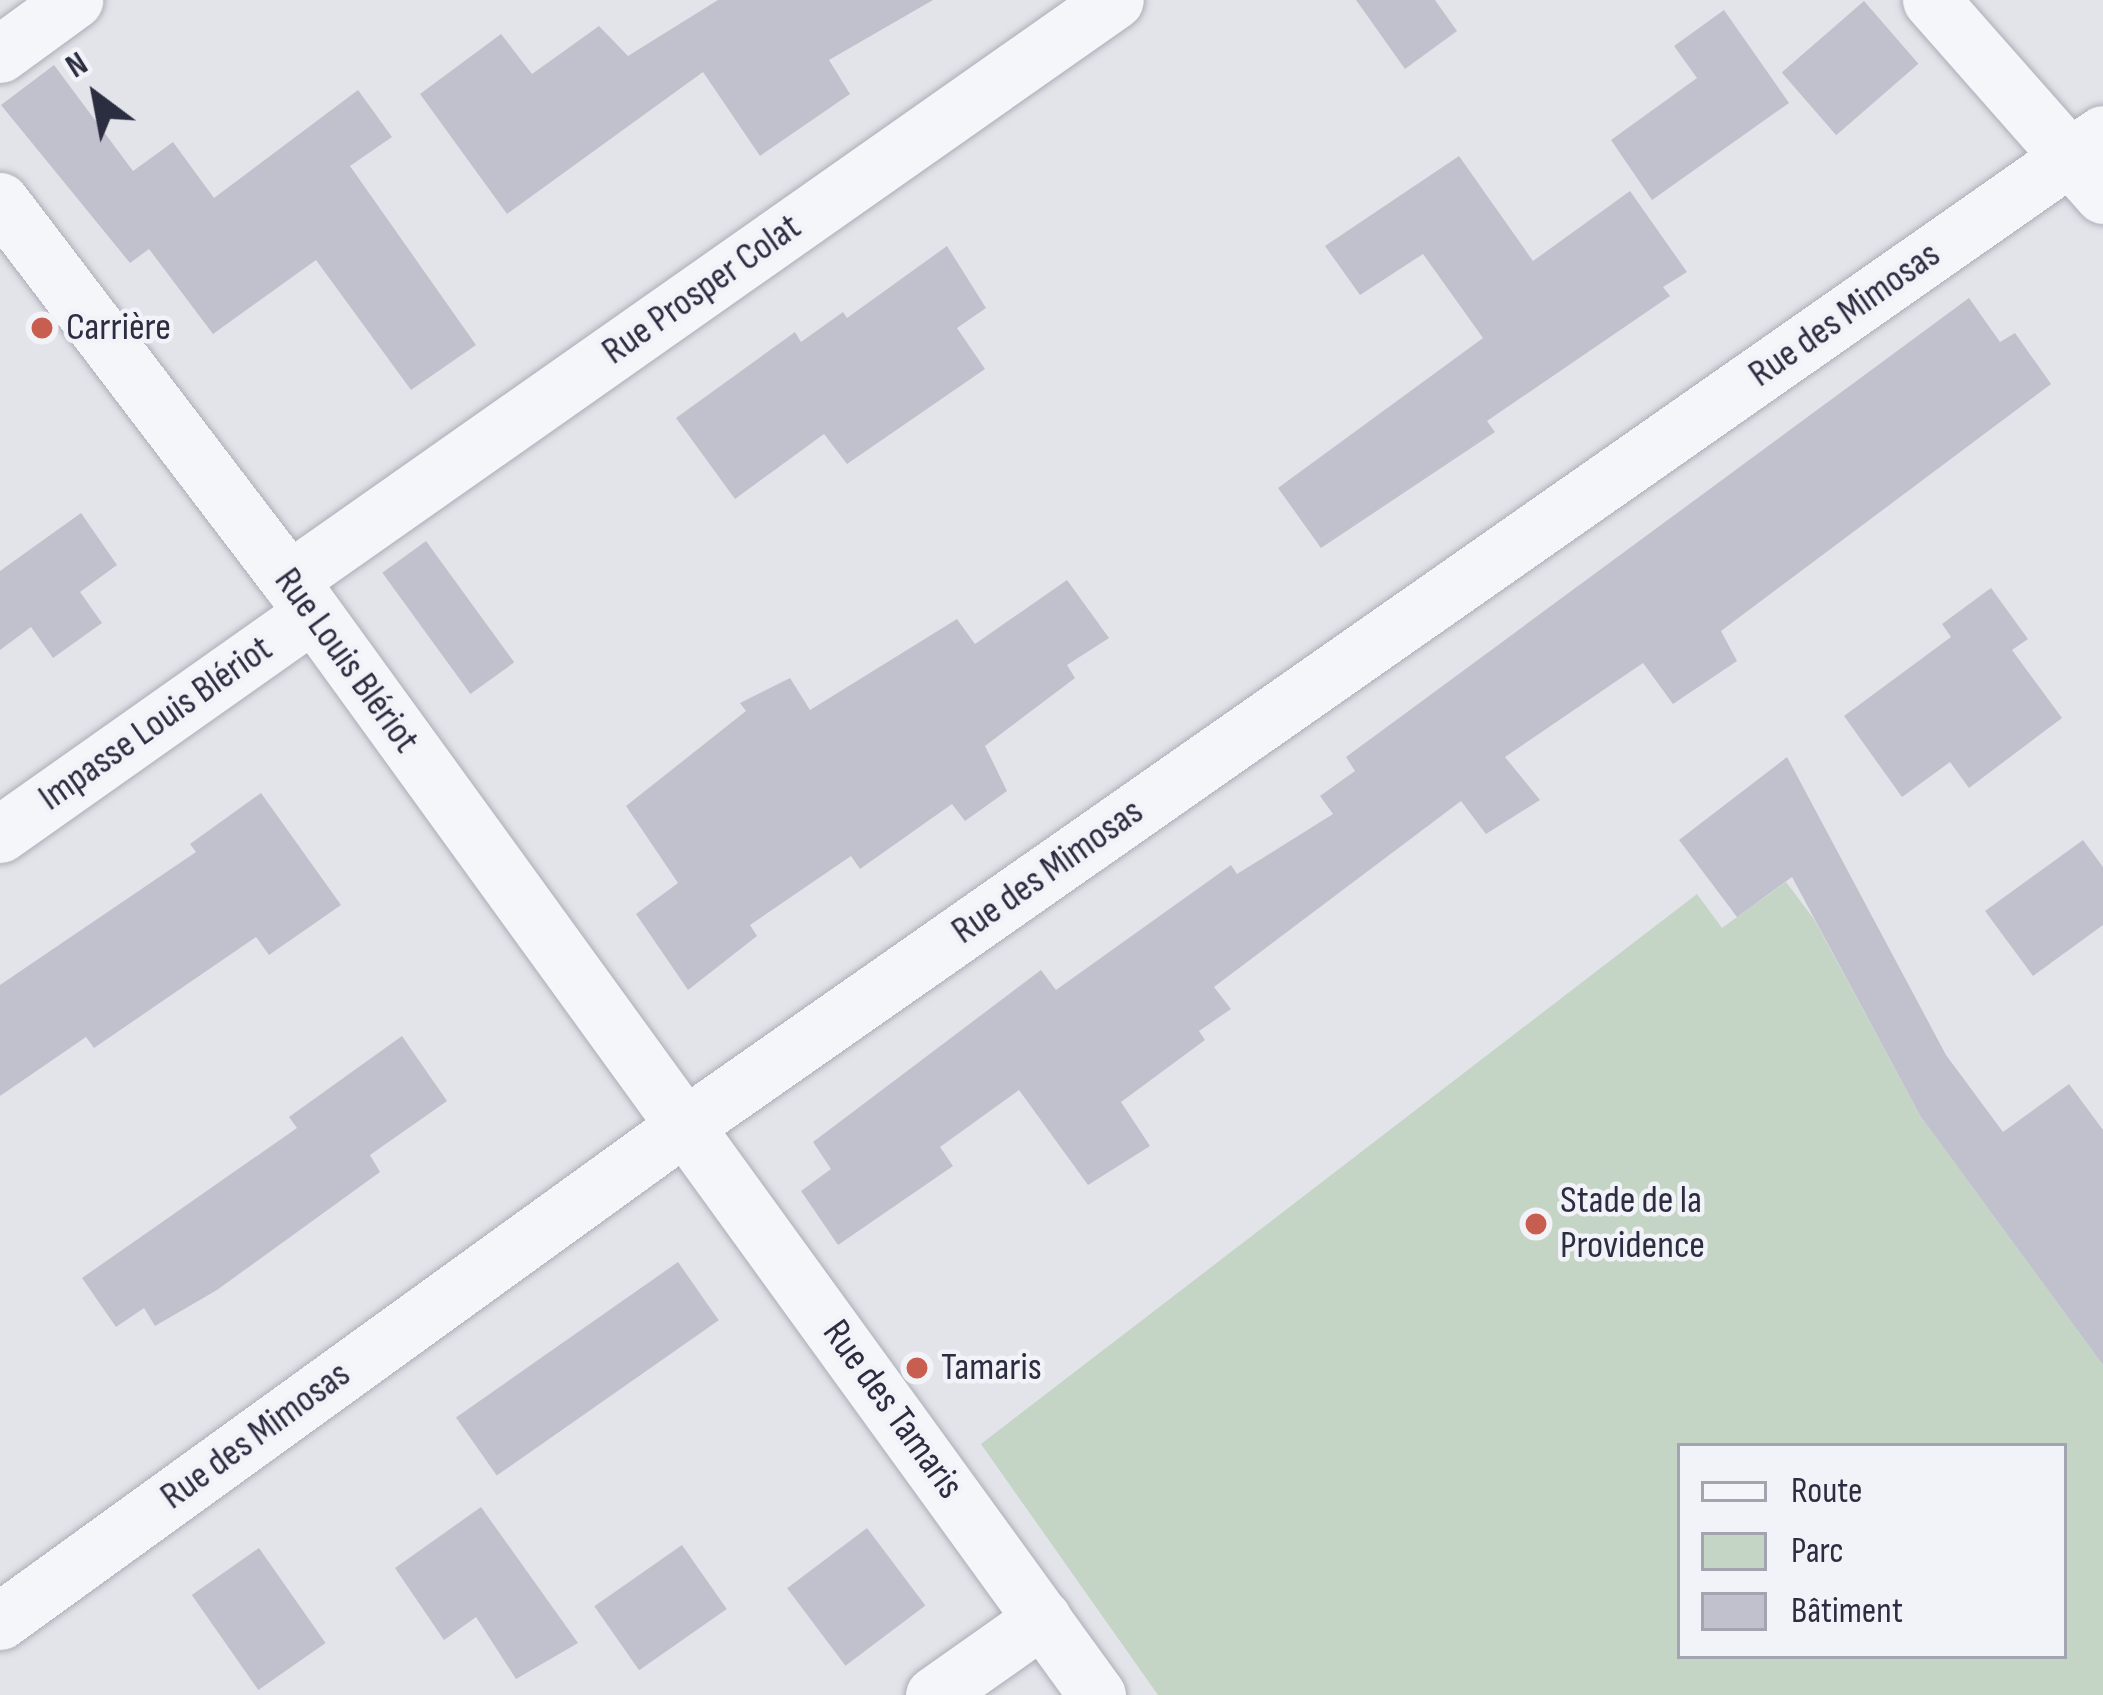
<!DOCTYPE html>
<meta charset="utf-8">
<style>
body{margin:0}
#map{position:relative;width:2103px;height:1695px;overflow:hidden;background:#e3e4ea;font-family:"Sofia Sans Condensed",sans-serif}
div>[style]{position:absolute}
[style*='--x']{left:calc(var(--x)*1px);top:calc(var(--y)*1px);width:calc(var(--w)*1px);rotate:calc(var(--a)*1deg)}
.green>*{inset:0;background:#c4d4c5}
.building>*{inset:0;background:#c0c1cd;transform-origin:0 0}
.roads{filter:drop-shadow(0 0 3px #acadb7) drop-shadow(0 0 3px #acadb7)}
.minor>*{height:57px;margin:-28.5px;padding:0 28.5px;transform-origin:28.5px;border-radius:28.5px;background:#f5f6f9}
.dots>*{width:33px;height:33px;translate:-50% -50%;box-sizing:border-box;border:6px solid #f2f3f8;border-radius:50%}
span{translate:-50% -50%;white-space:nowrap;text-align:center;line-height:1.15;-webkit-text-stroke:9px #f2f3f8;paint-order:stroke}
.street-label{font-size:39px;color:#2b2d41}
.poi-label{font-size:39px;color:#2b2d41}
.left{translate:0 -50%;text-align:left}
.legend{position:absolute;left:1677px;top:1443px;width:390px;height:216px;box-sizing:border-box;background:#f2f3f8;border:3px solid #a2a4af;margin:0;padding:15px 21px;list-style:none;font-size:36px;color:#2b2d41}
.legend li{display:flex;align-items:center;gap:24px;height:60px}
.legend b{width:60px;border:3px solid #a2a4af}
.north{position:absolute;left:36px;top:36px;width:120px;height:120px;-webkit-text-stroke:9px #f2f3f8;paint-order:stroke;rotate:328deg;font-size:33px;font-weight:700;line-height:48px;text-align:center;color:#2b2d41}
.north::after{content:'';display:block;margin:auto;width:42px;height:54px;background:#2b2d41;clip-path:polygon(50% 0,100% 100%,50% 72%,0 100%)}
</style>
<div id="map">
<div class="green">
<i style="clip-path:polygon(evenodd,1786px 882px,1814px 919px,1921px 1117px,2103px 1365px,2103px 1695px,1158px 1695px,981px 1444px,1697px 894px,1722px 928px,1786px 882px,1680px 1446px,2064px 1446px,2064px 1656px,1680px 1656px,1680px 1446px)"></i>
</div>
<div class="building">
<i style="clip-path:polygon(718px 0,933px 0,829px 60px,850px 94px,760px 156px,703px 72px,507px 214px,420px 94px,501px 34px,532px 74px,599px 26px,628px 56px)"></i>
<i style="clip-path:polygon(1356px 0,1435px 0,1457px 31px,1405px 69px)"></i>
<i style="left:1864px;top:1px;width:83px;height:109px;rotate:49deg"></i>
<i style="clip-path:polygon(1724px 10px,1789px 103px,1652px 200px,1611px 140px,1697px 78px,1674px 46px)"></i>
<i style="clip-path:polygon(54px 65px,133px 171px,173px 142px,214px 198px,358px 90px,392px 137px,350px 166px,476px 345px,411px 390px,316px 260px,213px 334px,149px 249px,130px 263px,1px 105px)"></i>
<i style="clip-path:polygon(1459px 156px,1533px 261px,1630px 191px,1687px 272px,1663px 287px,1670px 296px,1487px 421px,1495px 432px,1321px 548px,1278px 488px,1483px 338px,1423px 254px,1360px 295px,1325px 246px)"></i>
<i style="clip-path:polygon(947px 246px,986px 308px,957px 328px,985px 369px,847px 464px,824px 434px,735px 499px,676px 418px,795px 332px,801px 342px,843px 312px,847px 318px)"></i>
<i style="clip-path:polygon(1969px 298px,2000px 342px,2015px 333px,2051px 384px,1721px 631px,1737px 661px,1673px 704px,1643px 663px,1505px 757px,1540px 800px,1486px 834px,1461px 801px,1214px 987px,1231px 1009px,1199px 1031px,1205px 1040px,1121px 1102px,1150px 1146px,1088px 1185px,1019px 1090px,940px 1147px,953px 1166px,838px 1245px,801px 1191px,831px 1169px,813px 1142px,1041px 970px,1056px 990px,1231px 865px,1237px 874px,1333px 814px,1320px 796px,1355px 771px,1346px 757px)"></i>
<i style="clip-path:polygon(81px 513px,117px 565px,80px 592px,102px 623px,53px 658px,31px 627px,0 650px,0 571px)"></i>
<i style="left:426px;top:541px;width:150px;height:54px;rotate:54deg"></i>
<i style="clip-path:polygon(1067px 580px,1109px 638px,1067px 665px,1075px 678px,985px 746px,1007px 791px,965px 821px,952px 804px,860px 869px,851px 856px,750px 925px,757px 936px,688px 990px,636px 914px,678px 883px,626px 806px,746px 711px,740px 703px,790px 678px,810px 710px,957px 619px,975px 644px)"></i>
<i style="clip-path:polygon(1991px 588px,2028px 639px,2012px 650px,2062px 718px,1969px 788px,1950px 762px,1902px 797px,1844px 716px,1951px 637px,1942px 624px)"></i>
<i style="clip-path:polygon(1787px 757px,1946px 1055px,2003px 1132px,2069px 1084px,2103px 1130px,2103px 1365px,1921px 1117px,1792px 877px,1737px 917px,1679px 840px)"></i>
<i style="clip-path:polygon(261px 793px,341px 905px,269px 955px,256px 937px,94px 1048px,86px 1037px,0 1096px,0 985px,196px 852px,190px 844px)"></i>
<i style="clip-path:polygon(2083px 840px,2103px 867px,2103px 925px,2033px 976px,1985px 911px)"></i>
<i style="clip-path:polygon(402px 1036px,447px 1101px,370px 1155px,380px 1172px,217px 1290px,155px 1326px,144px 1308px,116px 1327px,82px 1278px,297px 1128px,289px 1117px)"></i>
<i style="left:678px;top:1262px;width:71px;height:271px;rotate:55deg"></i>
<i style="clip-path:polygon(481px 1507px,578px 1643px,516px 1679px,476px 1617px,444px 1640px,395px 1568px)"></i>
<i style="left:867px;top:1528px;width:97px;height:100px;rotate:53deg"></i>
<i style="left:682px;top:1545px;width:78px;height:107px;rotate:55deg"></i>
<i style="left:259px;top:1548px;width:116px;height:82px;rotate:55deg"></i>
</div>
<div class="roads">
<div class="minor">
<i style="--x:1931;--y:0;--w:260;--a:48.6"></i>
<i style="--x:0;--y:54;--w:92;--a:-36.1"></i>
<i style="--x:0;--y:201;--w:477;--a:52.7"></i>
<i style="--x:289;--y:580;--w:1377;--a:54.07"></i>
<i style="--x:289;--y:580;--w:1009;--a:-35.08"></i>
<i style="--x:0;--y:834;--w:380;--a:-35.2"></i>
<i style="--x:0;--y:1621;--w:847;--a:-35.87"></i>
<i style="--x:686;--y:1125;--w:1729;--a:-34.97"></i>
<i style="--x:934;--y:1695;--w:133;--a:-35.2"></i>
</div>
</div>
<div class="dots">
<i style="left:42px;top:328px;background:#c75e50"></i>
<i style="left:1536px;top:1224px;background:#c75e50"></i>
<i style="left:917px;top:1368px;background:#c75e50"></i>
</div>
<div class="street-label">
<span style="left:702px;top:290px;rotate:-35deg">Rue Prosper Colat</span>
<span style="left:1845px;top:315px;rotate:-35deg">Rue des Mimosas</span>
<span style="left:346px;top:661px;rotate:54deg">Rue Louis Blériot</span>
<span style="left:156px;top:724px;rotate:-35deg">Impasse Louis Blériot</span>
<span style="left:1048px;top:872px;rotate:-35deg">Rue des Mimosas</span>
<span style="left:892px;top:1410px;rotate:54deg">Rue des Tamaris</span>
<span style="left:256px;top:1436px;rotate:-36deg">Rue des Mimosas</span>
</div>
<div class="poi-label">
<span class="left" style="left:66px;top:328px">Carrière</span>
<span class="left" style="left:1560px;top:1224px">Stade de la<br>Providence</span>
<span class="left" style="left:941px;top:1368px">Tamaris</span>
</div>
<ul class="legend">
<li><b style="height:15px;background:#f5f6f9"></b>Route</li>
<li><b style="height:33px;background:#c4d4c5"></b>Parc</li>
<li><b style="height:33px;background:#c0c1cd"></b>Bâtiment</li>
</ul>
<div class="north">N</div>
</div>
